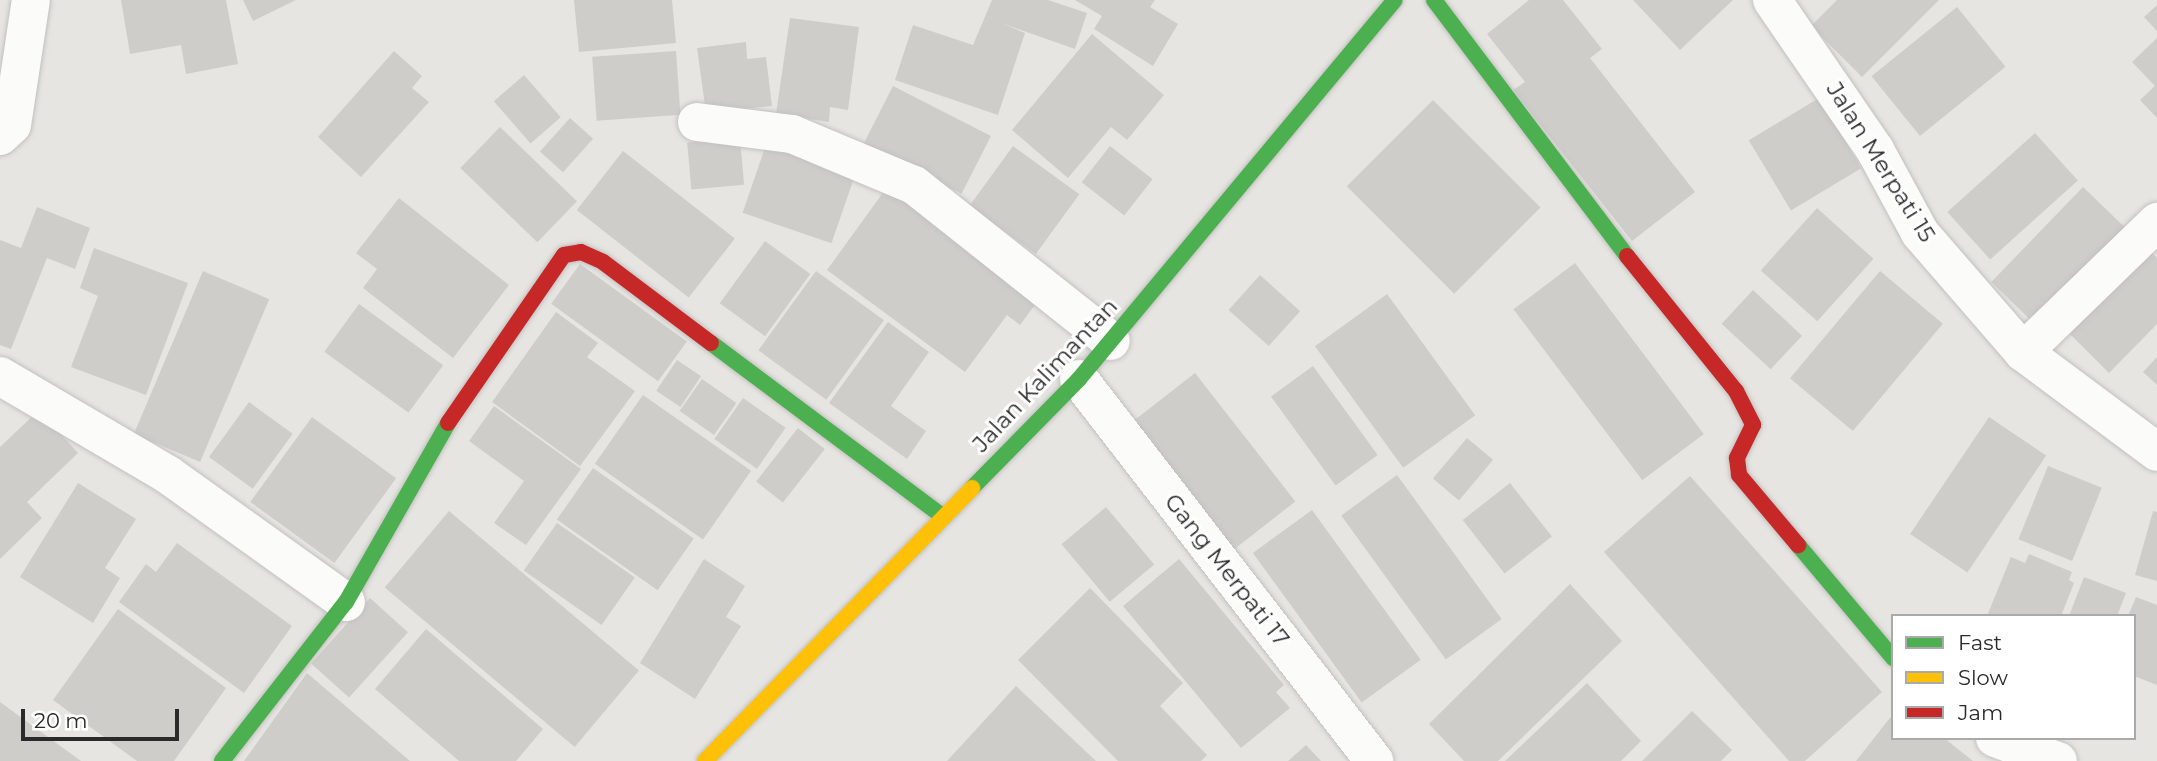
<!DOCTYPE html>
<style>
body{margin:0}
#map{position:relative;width:2157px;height:761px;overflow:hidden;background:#e7e5e1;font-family:Montserrat,sans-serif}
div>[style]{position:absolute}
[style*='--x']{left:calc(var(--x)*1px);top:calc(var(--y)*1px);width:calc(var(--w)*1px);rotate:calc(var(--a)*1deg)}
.building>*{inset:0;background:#cfcdca;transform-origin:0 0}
.roads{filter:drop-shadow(0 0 2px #c2c1c0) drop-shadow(0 0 2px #c2c1c0)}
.street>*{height:38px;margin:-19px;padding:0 19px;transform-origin:19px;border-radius:19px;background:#fbfbfa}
.fast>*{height:16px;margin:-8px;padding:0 8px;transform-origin:8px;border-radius:8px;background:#4caf50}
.slow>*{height:16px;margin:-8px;padding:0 8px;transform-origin:8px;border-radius:8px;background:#ffc107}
.jam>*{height:16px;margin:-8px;padding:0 8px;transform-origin:8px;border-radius:8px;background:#c62828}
span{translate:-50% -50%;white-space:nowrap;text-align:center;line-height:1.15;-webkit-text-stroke:6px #fff;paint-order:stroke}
.street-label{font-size:23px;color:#2a2a2a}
.legend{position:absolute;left:1891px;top:614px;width:245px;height:126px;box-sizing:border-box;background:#fff;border:2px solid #aaa;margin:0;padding:9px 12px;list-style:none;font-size:21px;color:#2a2a2a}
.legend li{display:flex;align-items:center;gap:14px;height:35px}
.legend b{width:35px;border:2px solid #aaa}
.scale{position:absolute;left:21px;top:709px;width:158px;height:32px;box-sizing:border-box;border:4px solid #2a2a2a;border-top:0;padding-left:9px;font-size:21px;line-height:24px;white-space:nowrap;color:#2a2a2a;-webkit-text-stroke:5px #fff;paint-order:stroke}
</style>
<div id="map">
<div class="building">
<i style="clip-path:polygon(121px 0,226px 0,238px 64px,186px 74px,181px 45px,130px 54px)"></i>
<i style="clip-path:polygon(243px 0,296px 0,253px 21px)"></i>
<i style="clip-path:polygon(574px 0,672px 0,676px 43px,579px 52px)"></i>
<i style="clip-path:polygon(992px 0,1048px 0,1087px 13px,1075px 49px,1001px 23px,1025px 33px,998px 115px,895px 80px,913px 25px,973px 45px)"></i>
<i style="clip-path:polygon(1075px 0,1155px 0,1150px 7px,1178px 24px,1153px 66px,1094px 29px,1102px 16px)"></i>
<i style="clip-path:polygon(1529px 0,1563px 0,1602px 49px,1590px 58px,1695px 192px,1632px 241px,1513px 90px,1525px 82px,1487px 34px)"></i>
<i style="clip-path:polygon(1633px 0,1733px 0,1680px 50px)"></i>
<i style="clip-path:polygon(1837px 0,1939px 0,1862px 77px,1811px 26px)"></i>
<i style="clip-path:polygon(2157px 5px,2157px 31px,2144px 17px)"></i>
<i style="left:1957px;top:7px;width:77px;height:110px;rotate:51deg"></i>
<i style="clip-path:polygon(790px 18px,859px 27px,848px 110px,830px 107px,829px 122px,776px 114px)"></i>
<i style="clip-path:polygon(1092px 34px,1164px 95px,1127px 140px,1111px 127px,1068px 178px,1012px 130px)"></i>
<i style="clip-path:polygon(2157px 38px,2157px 118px,2140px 100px,2155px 86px,2132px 62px)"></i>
<i style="clip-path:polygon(746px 42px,747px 59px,766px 57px,772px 106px,706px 113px,697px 48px)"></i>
<i style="clip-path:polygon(394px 51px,422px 76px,412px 88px,429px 102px,361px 177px,318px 137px)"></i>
<i style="left:676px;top:51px;width:64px;height:84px;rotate:86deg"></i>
<i style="left:524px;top:75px;width:56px;height:40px;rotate:49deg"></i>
<i style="left:893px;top:86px;width:110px;height:65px;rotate:27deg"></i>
<i style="left:1819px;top:98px;width:82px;height:82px;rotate:59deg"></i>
<i style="left:1433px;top:100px;width:152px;height:122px;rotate:45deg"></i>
<i style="left:570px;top:118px;width:31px;height:45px;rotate:42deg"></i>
<i style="left:500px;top:127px;width:107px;height:57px;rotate:44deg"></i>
<i style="left:2035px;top:133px;width:64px;height:118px;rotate:48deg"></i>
<i style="left:740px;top:138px;width:47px;height:53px;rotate:85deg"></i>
<i style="left:768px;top:139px;width:94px;height:78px;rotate:19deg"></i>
<i style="left:1013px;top:146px;width:82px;height:74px;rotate:36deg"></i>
<i style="left:1110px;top:146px;width:54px;height:46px;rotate:38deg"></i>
<i style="left:623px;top:151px;width:142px;height:75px;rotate:38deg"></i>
<i style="clip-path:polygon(890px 183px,1040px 298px,1020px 325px,1007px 315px,965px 372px,827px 270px)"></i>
<i style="left:2083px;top:187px;width:62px;height:132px;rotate:44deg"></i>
<i style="clip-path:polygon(399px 198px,509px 285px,453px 358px,363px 288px,377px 269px,356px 253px)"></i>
<i style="clip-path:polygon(37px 207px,90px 228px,75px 269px,47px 258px,11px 349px,0 345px,0 240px,21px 248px)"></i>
<i style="left:1817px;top:208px;width:76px;height:84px;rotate:42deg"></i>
<i style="left:765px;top:241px;width:56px;height:77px;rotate:36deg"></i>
<i style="clip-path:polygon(94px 248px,188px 283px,146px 395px,71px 367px,98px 296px,80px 288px)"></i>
<i style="clip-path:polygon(2149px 250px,2157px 258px,2157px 324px,2109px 373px,2068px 332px)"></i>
<i style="left:1575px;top:263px;width:214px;height:77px;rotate:53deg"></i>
<i style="left:580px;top:264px;width:132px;height:49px;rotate:36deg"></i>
<i style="left:203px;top:271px;width:72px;height:177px;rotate:23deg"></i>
<i style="left:816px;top:271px;width:84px;height:98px;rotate:36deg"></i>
<i style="left:1880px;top:271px;width:82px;height:140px;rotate:40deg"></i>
<i style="left:1260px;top:275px;width:54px;height:47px;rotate:42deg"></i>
<i style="left:1753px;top:290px;width:67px;height:46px;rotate:43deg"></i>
<i style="left:1387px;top:294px;width:150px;height:89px;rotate:54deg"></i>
<i style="left:359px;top:304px;width:104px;height:59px;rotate:36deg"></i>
<i style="clip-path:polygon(556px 312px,598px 343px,587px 357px,635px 391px,580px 466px,492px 402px)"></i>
<i style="clip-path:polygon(888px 322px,929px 352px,891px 406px,926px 431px,907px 459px,829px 403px)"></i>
<i style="clip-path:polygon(2157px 357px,2157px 385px,2143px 372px)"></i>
<i style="left:677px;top:360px;width:29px;height:37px;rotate:34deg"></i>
<i style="left:1313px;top:366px;width:110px;height:52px;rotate:54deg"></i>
<i style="left:1195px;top:373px;width:163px;height:83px;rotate:52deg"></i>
<i style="left:702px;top:379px;width:42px;height:39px;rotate:35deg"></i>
<i style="left:643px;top:395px;width:132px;height:84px;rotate:35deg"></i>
<i style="left:743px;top:398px;width:52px;height:50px;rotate:35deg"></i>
<i style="left:249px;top:402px;width:54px;height:68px;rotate:36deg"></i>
<i style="clip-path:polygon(494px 406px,581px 469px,526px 545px,494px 523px,524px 481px,469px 441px)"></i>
<i style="clip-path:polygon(39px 410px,78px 453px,27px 502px,42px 518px,0 559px,0 447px)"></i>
<i style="left:312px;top:417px;width:104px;height:105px;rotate:36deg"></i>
<i style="left:1989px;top:417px;width:69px;height:141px;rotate:34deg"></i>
<i style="left:798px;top:428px;width:34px;height:68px;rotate:38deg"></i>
<i style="left:1467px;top:438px;width:34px;height:53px;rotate:40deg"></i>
<i style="left:2048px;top:466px;width:58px;height:79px;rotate:22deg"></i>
<i style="left:593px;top:468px;width:123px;height:63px;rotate:35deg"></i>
<i style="left:1397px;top:475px;width:178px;height:69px;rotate:54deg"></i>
<i style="clip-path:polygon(1690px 476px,1882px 692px,1805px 761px,1789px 761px,1604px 552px)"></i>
<i style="clip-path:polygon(78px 483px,136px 519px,105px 568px,120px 578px,93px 623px,20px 577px)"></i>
<i style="left:1510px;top:483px;width:68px;height:60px;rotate:52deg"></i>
<i style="left:1106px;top:507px;width:75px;height:58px;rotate:50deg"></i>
<i style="left:1312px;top:510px;width:185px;height:73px;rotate:54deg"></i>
<i style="left:449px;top:511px;width:248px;height:100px;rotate:40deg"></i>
<i style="clip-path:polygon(2153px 511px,2157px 512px,2157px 581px,2135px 575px)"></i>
<i style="left:557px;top:523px;width:95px;height:58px;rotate:35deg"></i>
<i style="clip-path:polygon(177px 543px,292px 626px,244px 693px,119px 602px,146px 564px,156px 572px)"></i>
<i style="clip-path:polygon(2029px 554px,2072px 572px,2069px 580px,2074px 583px,2061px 616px,1987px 616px,2011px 557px,2025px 563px)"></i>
<i style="clip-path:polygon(704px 559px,745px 586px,726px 617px,741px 626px,695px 699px,640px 663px)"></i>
<i style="clip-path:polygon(1179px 559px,1284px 685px,1276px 692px,1290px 708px,1241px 748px,1123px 606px)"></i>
<i style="clip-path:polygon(2084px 577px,2126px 593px,2117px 616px,2069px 616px)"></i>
<i style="clip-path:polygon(1570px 584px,1622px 641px,1498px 761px,1464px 761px,1429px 724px)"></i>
<i style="clip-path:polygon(1090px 588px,1183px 683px,1160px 706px,1207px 755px,1201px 761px,1118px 761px,1018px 660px)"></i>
<i style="clip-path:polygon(2136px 597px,2157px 605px,2157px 685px,2134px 676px,2134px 616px,2128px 616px)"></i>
<i style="left:370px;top:598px;width:51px;height:88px;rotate:42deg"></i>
<i style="clip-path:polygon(118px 609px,226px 688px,174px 761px,137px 761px,53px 700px)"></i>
<i style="clip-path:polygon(426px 629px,543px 729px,516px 761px,459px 761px,375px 689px)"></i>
<i style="clip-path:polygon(307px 673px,410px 761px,244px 761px)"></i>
<i style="clip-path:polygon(1587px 683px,1641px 741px,1621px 761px,1505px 761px)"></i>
<i style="clip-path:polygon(1016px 686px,1096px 761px,947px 761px)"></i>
<i style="clip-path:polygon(0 702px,81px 761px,0 761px)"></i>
<i style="clip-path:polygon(1692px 711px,1732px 750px,1721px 761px,1642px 761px)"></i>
<i style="clip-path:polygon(1893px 714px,1893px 738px,1944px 738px,1973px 761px,1856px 761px)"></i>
<i style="clip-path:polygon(1306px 745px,1321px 761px,1288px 761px)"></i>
</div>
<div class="roads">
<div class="street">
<i style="--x:1772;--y:0;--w:182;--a:55.5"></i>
<i style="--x:1875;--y:150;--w:94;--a:61.5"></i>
<i style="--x:1920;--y:233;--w:157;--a:49.1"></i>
<i style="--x:2023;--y:352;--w:167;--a:36.7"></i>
<i style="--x:697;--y:122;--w:96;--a:7.2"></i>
<i style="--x:792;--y:134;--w:132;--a:22.7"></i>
<i style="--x:914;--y:185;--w:251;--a:38.4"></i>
<i style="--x:0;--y:136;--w:16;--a:-43"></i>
<i style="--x:12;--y:125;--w:126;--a:-81.4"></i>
<i style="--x:2023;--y:352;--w:187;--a:-44.1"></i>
<i style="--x:0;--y:376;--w:194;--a:30.4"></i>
<i style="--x:167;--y:474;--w:220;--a:35.6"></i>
<i style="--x:1079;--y:379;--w:483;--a:52.3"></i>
<i style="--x:1995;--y:738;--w:67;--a:20.1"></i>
</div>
<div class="fast">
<i style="--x:1434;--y:0;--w:321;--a:53"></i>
<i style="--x:711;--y:343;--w:289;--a:36.8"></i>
<i style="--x:972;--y:488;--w:153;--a:-45.5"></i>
<i style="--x:1079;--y:379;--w:493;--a:-50.2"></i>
<i style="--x:1798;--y:545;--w:148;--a:49.9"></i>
<i style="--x:222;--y:761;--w:202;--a:-52.1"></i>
<i style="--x:346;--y:602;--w:206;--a:-60.3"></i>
</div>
<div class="slow">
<i style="--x:705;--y:761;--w:382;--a:-45.6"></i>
</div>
<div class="jam">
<i style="--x:1627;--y:256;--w:174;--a:51.1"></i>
<i style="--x:1736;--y:391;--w:38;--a:63"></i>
<i style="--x:1753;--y:425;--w:37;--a:116"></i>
<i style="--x:1737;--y:458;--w:17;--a:83"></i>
<i style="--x:1739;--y:475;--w:92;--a:49.9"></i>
<i style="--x:448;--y:423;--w:204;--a:-55.4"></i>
<i style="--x:564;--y:255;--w:17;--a:-10"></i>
<i style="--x:581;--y:252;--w:24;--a:24"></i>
<i style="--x:603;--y:262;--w:135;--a:36.9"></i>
</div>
</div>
<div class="street-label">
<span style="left:1881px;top:162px;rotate:58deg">Jalan Merpati 15</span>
<span style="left:1045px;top:375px;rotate:-47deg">Jalan Kalimantan</span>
<span style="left:1227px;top:570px;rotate:52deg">Gang Merpati 17</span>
</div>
<ul class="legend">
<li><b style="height:9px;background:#4caf50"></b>Fast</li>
<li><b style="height:9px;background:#ffc107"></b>Slow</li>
<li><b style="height:9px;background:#c62828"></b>Jam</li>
</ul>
<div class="scale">20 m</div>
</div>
